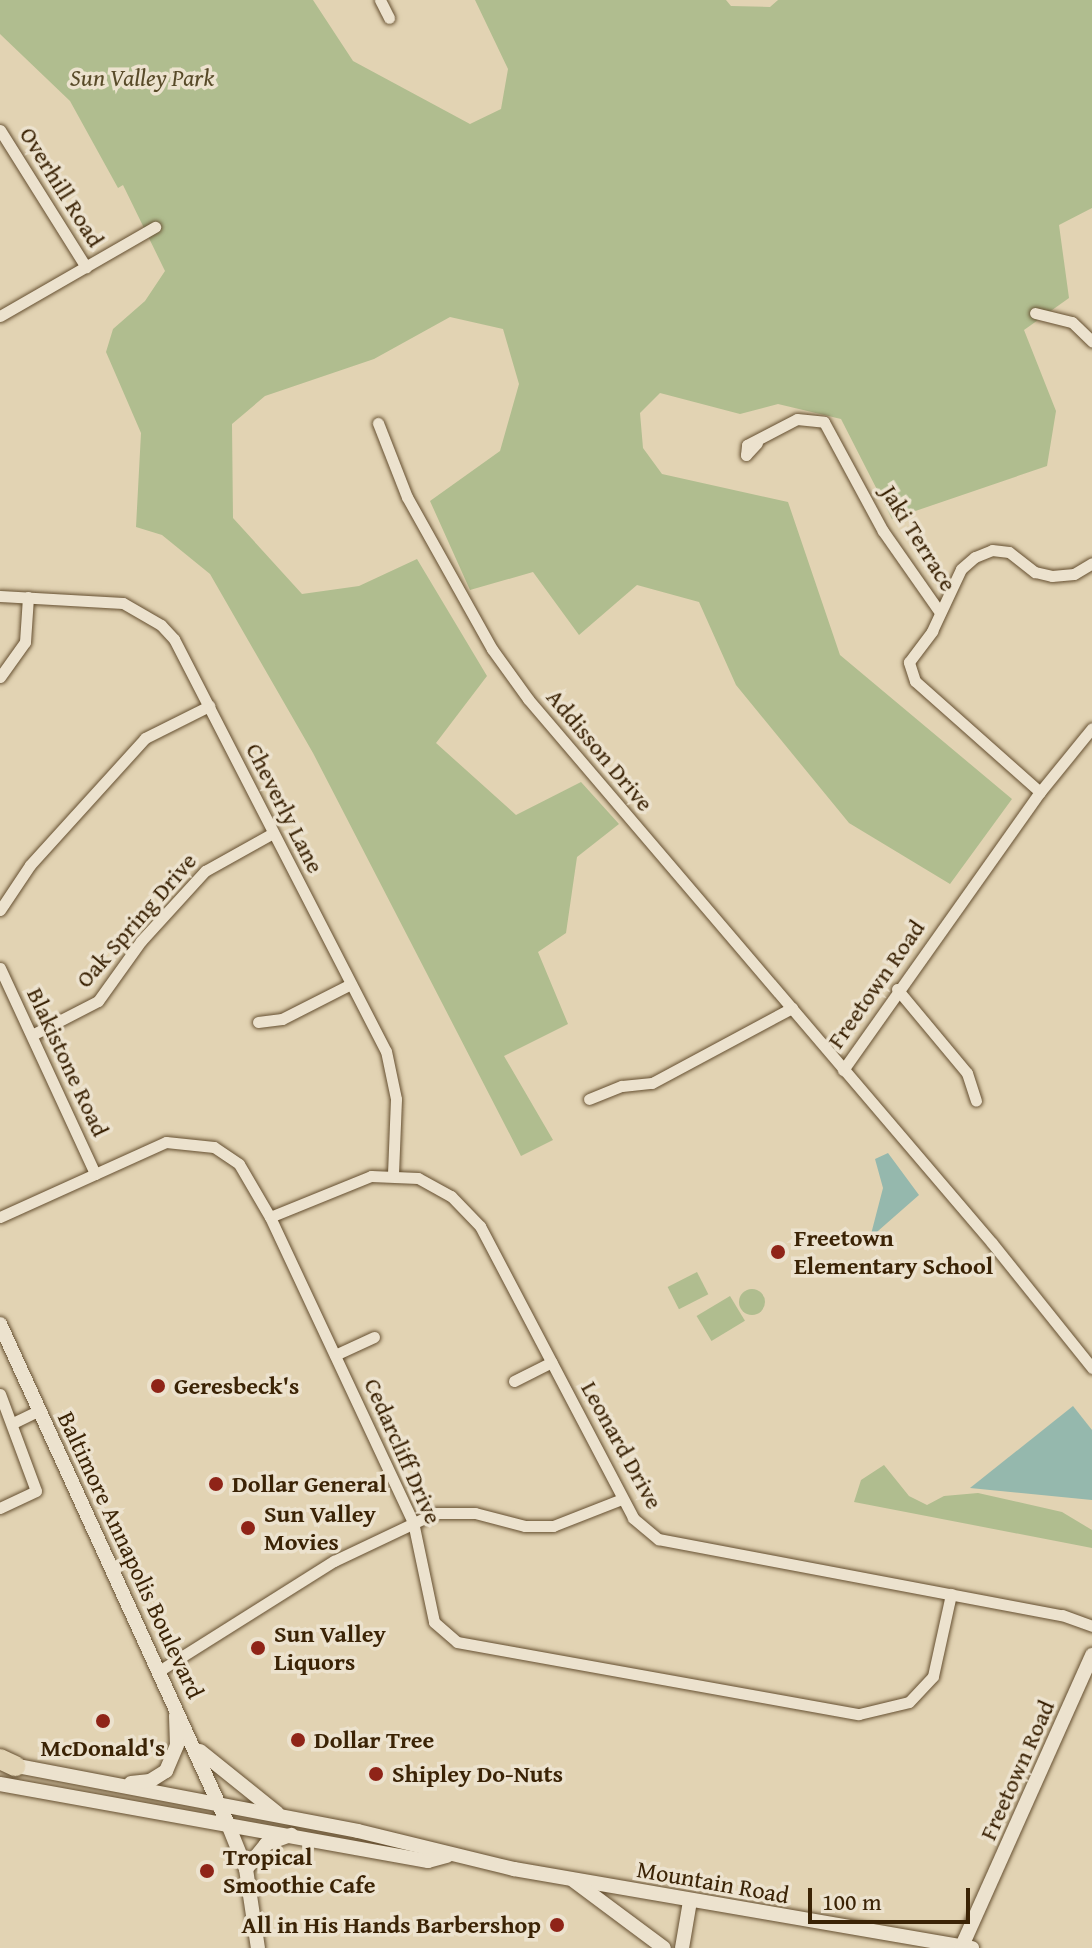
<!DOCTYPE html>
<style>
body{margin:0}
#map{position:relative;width:1092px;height:1948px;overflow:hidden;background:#e2d3b3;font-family:"Gentium Book Plus",serif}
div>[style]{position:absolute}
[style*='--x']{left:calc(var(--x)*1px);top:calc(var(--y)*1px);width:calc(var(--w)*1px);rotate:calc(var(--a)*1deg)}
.green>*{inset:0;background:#b0bd8f;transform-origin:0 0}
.round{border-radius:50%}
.water>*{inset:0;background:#95b8ad}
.roads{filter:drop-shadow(0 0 2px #654f30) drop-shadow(0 0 2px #654f30)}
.street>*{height:11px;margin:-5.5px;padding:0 5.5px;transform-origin:5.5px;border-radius:5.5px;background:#ece2ce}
.secondary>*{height:14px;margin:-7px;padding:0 7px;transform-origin:7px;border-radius:7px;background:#ece2ce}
.highway>*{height:20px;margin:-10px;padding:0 10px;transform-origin:10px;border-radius:10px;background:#e2d3b3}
.dots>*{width:22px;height:22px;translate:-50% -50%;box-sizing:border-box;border:4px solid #ece2ce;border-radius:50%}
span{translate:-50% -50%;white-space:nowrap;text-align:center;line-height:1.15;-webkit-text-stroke:7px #ece2ce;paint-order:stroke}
.park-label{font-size:24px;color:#584a28;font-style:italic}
.street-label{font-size:24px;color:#3b2305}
.poi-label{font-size:24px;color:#3b2305;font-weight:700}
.left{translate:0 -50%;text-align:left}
.right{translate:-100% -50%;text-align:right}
.scale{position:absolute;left:808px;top:1888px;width:162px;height:36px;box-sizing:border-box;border:4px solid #3b2305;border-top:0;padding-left:10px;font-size:24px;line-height:28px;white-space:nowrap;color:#3b2305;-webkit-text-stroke:6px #ece2ce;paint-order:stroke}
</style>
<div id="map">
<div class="green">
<i style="clip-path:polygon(0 0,313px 0,353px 61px,470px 124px,501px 109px,508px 69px,475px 0,726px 0,731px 6px,770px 7px,778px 0,1092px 0,1092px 208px,1059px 225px,1069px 298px,1024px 330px,1056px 411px,1047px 466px,892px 519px,841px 419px,778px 404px,740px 414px,660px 393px,640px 413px,643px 448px,662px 474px,788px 502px,840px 655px,1012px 799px,950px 884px,849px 823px,736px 685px,699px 602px,637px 585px,579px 635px,533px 572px,470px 590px,430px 501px,500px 451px,519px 384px,503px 329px,450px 317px,374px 359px,265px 396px,232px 424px,233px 518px,302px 594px,359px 586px,417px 559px,487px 676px,436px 743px,516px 815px,581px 782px,619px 824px,577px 857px,566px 933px,538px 952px,568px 1024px,504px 1056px,553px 1140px,521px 1156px,313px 753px,210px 574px,162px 535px,136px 527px,141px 433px,106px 352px,113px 329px,145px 301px,165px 271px,123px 185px,118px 188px,70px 101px,0 34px)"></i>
<i style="left:697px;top:1272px;width:25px;height:33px;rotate:63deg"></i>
<i class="round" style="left:739px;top:1289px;width:26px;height:26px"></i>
<i style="left:730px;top:1296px;width:29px;height:39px;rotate:59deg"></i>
<i style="clip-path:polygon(884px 1465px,909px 1496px,927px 1505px,944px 1496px,978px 1493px,1062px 1512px,1092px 1530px,1092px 1548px,854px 1502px,861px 1480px)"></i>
</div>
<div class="water">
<i style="clip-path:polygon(888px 1153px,919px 1195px,870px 1238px,883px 1188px,875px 1159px)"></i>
<i style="clip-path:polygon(1073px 1406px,1092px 1430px,1092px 1500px,970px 1488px)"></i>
</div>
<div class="roads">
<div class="street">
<i style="--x:380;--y:0;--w:20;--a:63"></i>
<i style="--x:0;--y:130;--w:162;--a:57.9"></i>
<i style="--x:1035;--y:313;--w:38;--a:14"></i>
<i style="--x:1072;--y:322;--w:28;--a:44"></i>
<i style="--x:0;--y:316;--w:179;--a:-29.9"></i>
<i style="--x:378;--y:423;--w:79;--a:68.6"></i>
<i style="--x:407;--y:497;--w:174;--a:60.8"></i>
<i style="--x:492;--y:649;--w:62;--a:54.2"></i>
<i style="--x:528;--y:699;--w:715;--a:49.54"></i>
<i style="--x:992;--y:1243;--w:160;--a:51.3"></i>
<i style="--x:757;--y:443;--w:16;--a:133"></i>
<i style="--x:746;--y:455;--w:10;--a:-84"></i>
<i style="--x:747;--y:445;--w:56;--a:-27.5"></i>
<i style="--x:797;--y:419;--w:27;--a:6"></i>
<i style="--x:824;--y:422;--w:124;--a:61.6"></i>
<i style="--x:883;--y:531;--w:98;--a:55"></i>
<i style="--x:0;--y:596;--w:123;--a:3.3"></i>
<i style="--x:123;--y:603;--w:44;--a:30.1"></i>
<i style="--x:161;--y:625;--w:19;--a:47"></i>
<i style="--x:174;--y:639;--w:463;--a:62.8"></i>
<i style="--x:386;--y:1051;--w:49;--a:78.2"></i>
<i style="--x:396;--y:1099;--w:75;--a:92.3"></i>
<i style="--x:0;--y:677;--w:43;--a:-54.5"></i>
<i style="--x:25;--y:642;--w:45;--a:-86.2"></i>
<i style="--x:1040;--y:792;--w:167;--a:-138.4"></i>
<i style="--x:915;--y:681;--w:20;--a:-108"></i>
<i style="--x:909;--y:662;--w:39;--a:-53"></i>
<i style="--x:932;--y:631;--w:68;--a:-64.9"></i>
<i style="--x:961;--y:569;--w:18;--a:-41"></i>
<i style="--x:975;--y:557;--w:18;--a:-22"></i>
<i style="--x:992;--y:550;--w:17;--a:7"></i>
<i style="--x:1009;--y:552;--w:33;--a:38"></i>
<i style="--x:1035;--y:572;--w:17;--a:13"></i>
<i style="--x:1052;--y:576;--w:22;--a:-5"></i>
<i style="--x:1074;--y:574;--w:21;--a:-31"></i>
<i style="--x:0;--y:910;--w:54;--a:-56.3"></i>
<i style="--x:30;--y:865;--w:171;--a:-47.8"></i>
<i style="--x:145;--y:738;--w:72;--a:-26.6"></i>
<i style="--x:0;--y:968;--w:227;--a:65.2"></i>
<i style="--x:897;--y:989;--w:109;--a:50.2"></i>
<i style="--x:967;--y:1073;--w:29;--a:72"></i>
<i style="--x:258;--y:1022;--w:24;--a:-7"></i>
<i style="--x:282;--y:1019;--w:77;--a:-26.9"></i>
<i style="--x:32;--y:1035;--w:74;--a:-27.3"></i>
<i style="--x:98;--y:1001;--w:74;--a:-54.4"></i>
<i style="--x:141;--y:941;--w:95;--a:-47.6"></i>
<i style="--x:205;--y:871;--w:78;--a:-29.2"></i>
<i style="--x:843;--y:1070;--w:341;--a:-54.7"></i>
<i style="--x:1040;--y:792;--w:82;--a:-50.9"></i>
<i style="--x:589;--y:1099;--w:35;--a:-22"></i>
<i style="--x:622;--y:1086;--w:30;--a:-6"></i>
<i style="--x:652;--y:1083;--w:159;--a:-28.2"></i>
<i style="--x:0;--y:1217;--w:182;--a:-24.3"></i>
<i style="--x:166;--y:1142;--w:48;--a:5.9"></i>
<i style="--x:214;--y:1147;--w:30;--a:34"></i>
<i style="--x:239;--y:1164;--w:61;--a:59.7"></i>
<i style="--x:270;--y:1217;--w:337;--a:64.9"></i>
<i style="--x:413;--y:1522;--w:102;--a:78.1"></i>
<i style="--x:434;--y:1622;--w:30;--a:41"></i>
<i style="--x:457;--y:1642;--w:408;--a:10.2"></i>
<i style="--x:859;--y:1714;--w:51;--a:-13.5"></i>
<i style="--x:909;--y:1702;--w:35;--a:-47"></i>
<i style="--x:933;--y:1676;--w:84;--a:-77.6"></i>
<i style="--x:270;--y:1217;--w:109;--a:-22.1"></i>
<i style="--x:371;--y:1176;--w:47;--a:2.4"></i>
<i style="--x:418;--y:1178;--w:38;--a:29"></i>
<i style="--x:451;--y:1196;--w:42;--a:46"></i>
<i style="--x:480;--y:1226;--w:330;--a:62.3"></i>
<i style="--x:633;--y:1518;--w:33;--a:40"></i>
<i style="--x:658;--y:1539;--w:411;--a:10.7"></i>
<i style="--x:1062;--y:1615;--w:32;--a:20"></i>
<i style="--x:335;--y:1355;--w:43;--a:-24.8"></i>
<i style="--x:514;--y:1381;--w:42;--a:-26.6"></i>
<i style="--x:0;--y:1394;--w:103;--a:69.6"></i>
<i style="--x:36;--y:1491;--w:40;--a:155"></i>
<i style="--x:13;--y:1423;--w:30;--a:-26"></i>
<i style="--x:159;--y:1671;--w:207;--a:-32.2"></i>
<i style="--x:334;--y:1561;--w:112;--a:-25.4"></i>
<i style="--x:435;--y:1513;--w:40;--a:0"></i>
<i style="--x:475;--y:1513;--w:52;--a:14.6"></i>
<i style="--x:525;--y:1526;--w:28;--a:0"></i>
<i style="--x:553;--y:1526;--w:74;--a:-21.4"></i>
</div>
<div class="secondary">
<i style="--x:0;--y:1324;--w:547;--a:65.5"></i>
<i style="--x:227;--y:1822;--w:51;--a:68"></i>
<i style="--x:246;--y:1869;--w:80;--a:81.4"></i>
<i style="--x:200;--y:1751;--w:99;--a:38.8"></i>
<i style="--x:7;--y:1764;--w:357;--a:10.8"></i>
<i style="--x:358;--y:1831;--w:161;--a:13.7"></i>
<i style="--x:514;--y:1869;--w:465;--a:9.8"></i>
<i style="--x:131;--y:1783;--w:19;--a:-6"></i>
<i style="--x:150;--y:1781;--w:19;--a:-32"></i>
<i style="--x:166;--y:1771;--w:28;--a:-67"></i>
<i style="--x:177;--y:1745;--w:29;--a:-92"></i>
<i style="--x:0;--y:1784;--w:435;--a:10.2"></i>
<i style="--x:428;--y:1861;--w:20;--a:-15"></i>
<i style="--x:246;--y:1869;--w:32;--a:-51"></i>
<i style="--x:266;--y:1844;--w:27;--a:-20"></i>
<i style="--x:574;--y:1881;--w:112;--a:36.7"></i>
<i style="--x:962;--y:1946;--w:319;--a:-65.9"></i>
<i style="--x:682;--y:1948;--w:48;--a:-80.3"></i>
</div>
<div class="highway">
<i style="--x:0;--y:1759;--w:17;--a:25"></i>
</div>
</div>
<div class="dots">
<i style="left:778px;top:1252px;background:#8f2418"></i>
<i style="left:158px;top:1386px;background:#8f2418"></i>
<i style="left:216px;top:1484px;background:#8f2418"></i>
<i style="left:248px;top:1528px;background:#8f2418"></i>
<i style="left:258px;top:1648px;background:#8f2418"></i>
<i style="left:103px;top:1721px;background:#8f2418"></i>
<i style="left:298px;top:1740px;background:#8f2418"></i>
<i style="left:376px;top:1774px;background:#8f2418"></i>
<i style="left:207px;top:1871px;background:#8f2418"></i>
<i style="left:557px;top:1925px;background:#8f2418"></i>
</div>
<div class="park-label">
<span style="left:142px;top:78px">Sun Valley Park</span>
</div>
<div class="street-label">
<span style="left:62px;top:187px;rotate:58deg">Overhill Road</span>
<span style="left:919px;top:538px;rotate:58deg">Jaki Terrace</span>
<span style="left:600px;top:750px;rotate:50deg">Addisson Drive</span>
<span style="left:285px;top:808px;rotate:63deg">Cheverly Lane</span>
<span style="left:136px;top:920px;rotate:-49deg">Oak Spring Drive</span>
<span style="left:876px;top:984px;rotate:-55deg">Freetown Road</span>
<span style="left:68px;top:1062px;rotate:65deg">Blakistone Road</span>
<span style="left:622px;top:1445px;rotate:61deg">Leonard Drive</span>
<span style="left:403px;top:1451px;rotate:66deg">Cedarcliff Drive</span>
<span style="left:131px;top:1555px;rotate:65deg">Baltimore Annapolis Boulevard</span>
<span style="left:1017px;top:1770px;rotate:-66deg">Freetown Road</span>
<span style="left:713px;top:1882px;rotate:10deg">Mountain Road</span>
</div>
<div class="poi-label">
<span class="left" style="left:794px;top:1252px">Freetown<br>Elementary School</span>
<span class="left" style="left:174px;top:1386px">Geresbeck's</span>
<span class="left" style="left:232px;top:1484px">Dollar General</span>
<span class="left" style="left:264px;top:1528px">Sun Valley<br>Movies</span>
<span class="left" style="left:274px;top:1648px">Sun Valley<br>Liquors</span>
<span class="left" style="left:314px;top:1740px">Dollar Tree</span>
<span style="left:103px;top:1748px">McDonald's</span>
<span class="left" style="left:392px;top:1774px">Shipley Do-Nuts</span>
<span class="left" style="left:223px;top:1871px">Tropical<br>Smoothie Cafe</span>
<span class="right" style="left:541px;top:1925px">All in His Hands Barbershop</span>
</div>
<div class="scale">100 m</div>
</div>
